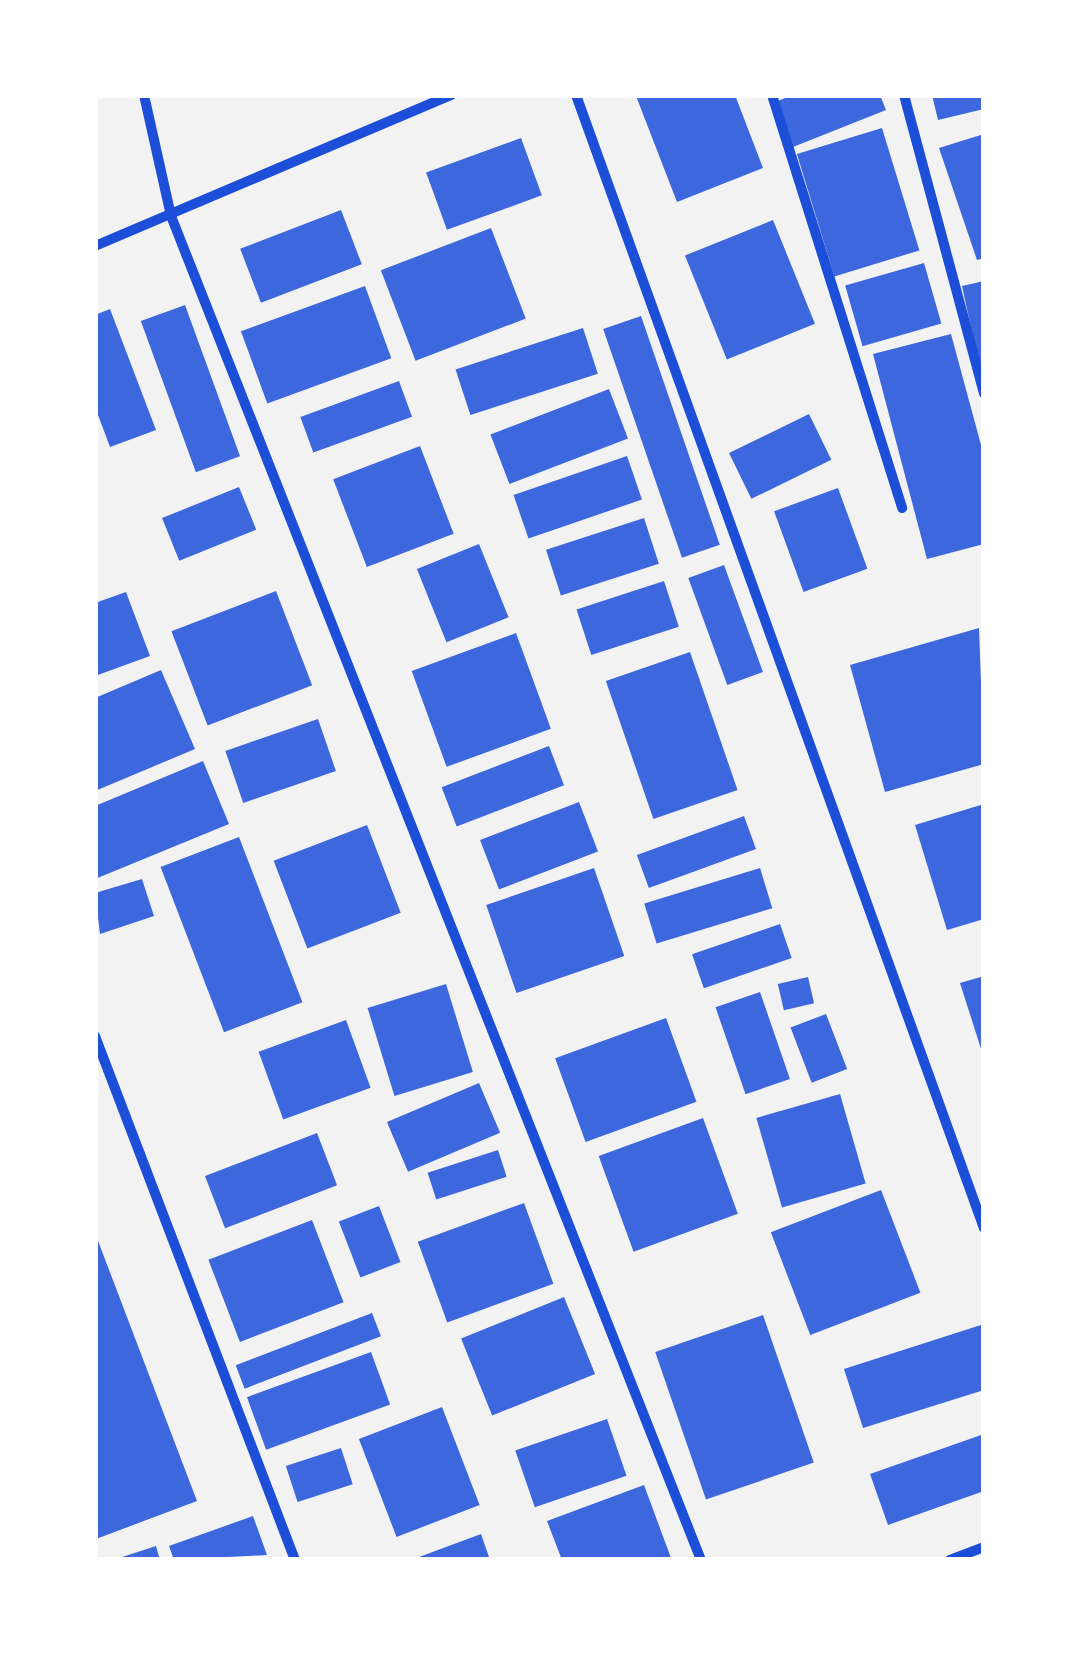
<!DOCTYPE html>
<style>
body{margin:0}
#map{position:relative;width:1079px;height:1655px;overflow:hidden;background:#f2f2f2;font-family:"DejaVu Sans",sans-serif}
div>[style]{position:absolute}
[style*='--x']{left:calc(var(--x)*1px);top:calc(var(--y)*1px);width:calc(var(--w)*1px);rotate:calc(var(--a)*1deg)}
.building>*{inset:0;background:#3d67dc;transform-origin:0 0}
.minor>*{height:10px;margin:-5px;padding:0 5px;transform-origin:5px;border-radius:5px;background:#1d4ed8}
span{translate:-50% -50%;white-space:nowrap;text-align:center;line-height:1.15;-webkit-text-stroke:10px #fff;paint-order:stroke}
.frame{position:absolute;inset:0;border:98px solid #fff;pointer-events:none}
</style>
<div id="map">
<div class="building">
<i style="clip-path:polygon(735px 95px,763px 168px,677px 202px,636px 96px)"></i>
<i style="clip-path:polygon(793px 95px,880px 95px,886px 110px,793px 147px,775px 102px)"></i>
<i style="clip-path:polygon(932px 95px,984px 95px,984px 109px,938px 120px)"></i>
<i style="left:882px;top:128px;width:128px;height:89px;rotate:73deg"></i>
<i style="clip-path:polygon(984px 134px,984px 258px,977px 260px,939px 148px)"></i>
<i style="left:521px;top:138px;width:61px;height:101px;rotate:70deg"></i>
<i style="left:341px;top:210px;width:58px;height:108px;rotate:69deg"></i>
<i style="left:773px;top:220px;width:112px;height:95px;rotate:68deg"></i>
<i style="left:491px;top:228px;width:97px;height:118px;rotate:69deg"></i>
<i style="left:924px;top:263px;width:63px;height:82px;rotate:74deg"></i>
<i style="clip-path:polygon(984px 281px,984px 373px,981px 374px,962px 286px)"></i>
<i style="left:365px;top:286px;width:77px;height:132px;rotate:70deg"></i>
<i style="left:185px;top:305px;width:161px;height:47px;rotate:70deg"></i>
<i style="clip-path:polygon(110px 309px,156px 430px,110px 447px,95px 407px,95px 315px)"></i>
<i style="left:641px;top:316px;width:242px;height:40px;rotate:71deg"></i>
<i style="left:583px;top:328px;width:48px;height:134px;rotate:72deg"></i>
<i style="clip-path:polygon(951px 334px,984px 456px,984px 544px,927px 559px,873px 354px)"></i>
<i style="left:399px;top:381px;width:38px;height:105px;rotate:70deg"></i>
<i style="left:609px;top:389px;width:53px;height:127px;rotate:69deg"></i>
<i style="left:809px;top:414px;width:51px;height:89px;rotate:64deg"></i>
<i style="left:420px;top:446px;width:94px;height:93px;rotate:69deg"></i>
<i style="left:627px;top:456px;width:46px;height:120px;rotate:71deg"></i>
<i style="left:239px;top:487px;width:46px;height:83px;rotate:68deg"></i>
<i style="left:838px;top:488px;width:86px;height:68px;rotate:70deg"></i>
<i style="left:644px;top:518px;width:48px;height:103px;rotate:72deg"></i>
<i style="left:479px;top:544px;width:79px;height:67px;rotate:68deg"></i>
<i style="left:724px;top:565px;width:114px;height:38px;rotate:70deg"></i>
<i style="left:664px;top:581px;width:48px;height:92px;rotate:72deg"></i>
<i style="left:276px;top:591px;width:101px;height:112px;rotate:69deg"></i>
<i style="clip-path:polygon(126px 592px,150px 656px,95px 676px,95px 603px)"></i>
<i style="clip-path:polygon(979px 628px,984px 764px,885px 792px,850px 665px)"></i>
<i style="left:516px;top:633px;width:102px;height:111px;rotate:70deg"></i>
<i style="left:690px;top:652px;width:146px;height:89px;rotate:71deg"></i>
<i style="clip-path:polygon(161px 670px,195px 749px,95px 791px,95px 698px)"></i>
<i style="left:318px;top:719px;width:55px;height:98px;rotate:71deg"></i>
<i style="left:549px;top:746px;width:42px;height:115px;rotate:69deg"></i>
<i style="clip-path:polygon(203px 761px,229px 824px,95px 879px,95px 806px)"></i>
<i style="left:579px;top:802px;width:53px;height:106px;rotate:69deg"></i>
<i style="clip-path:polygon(984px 804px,984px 919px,947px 930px,915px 825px)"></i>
<i style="left:744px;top:816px;width:35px;height:114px;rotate:70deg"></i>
<i style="left:367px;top:825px;width:94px;height:100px;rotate:69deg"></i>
<i style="left:239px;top:837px;width:177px;height:84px;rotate:69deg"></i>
<i style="left:594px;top:868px;width:93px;height:114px;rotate:71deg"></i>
<i style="left:760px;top:868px;width:42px;height:121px;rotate:73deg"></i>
<i style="clip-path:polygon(142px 879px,154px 916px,100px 934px,95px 893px)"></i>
<i style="left:780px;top:924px;width:36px;height:93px;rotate:71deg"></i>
<i style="clip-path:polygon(984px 976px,984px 1055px,983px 1055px,960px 983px)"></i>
<i style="left:808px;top:977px;width:27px;height:31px;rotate:77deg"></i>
<i style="left:446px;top:984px;width:92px;height:82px;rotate:73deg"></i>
<i style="left:760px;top:992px;width:92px;height:47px;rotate:71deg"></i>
<i style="left:826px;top:1014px;width:59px;height:38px;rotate:69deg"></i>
<i style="left:666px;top:1018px;width:89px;height:118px;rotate:70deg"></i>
<i style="left:346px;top:1020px;width:72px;height:93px;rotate:70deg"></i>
<i style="left:479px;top:1083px;width:54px;height:100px;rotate:67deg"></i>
<i style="left:840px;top:1094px;width:93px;height:87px;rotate:74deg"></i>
<i style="left:703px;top:1118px;width:102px;height:111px;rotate:70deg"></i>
<i style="left:317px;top:1133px;width:56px;height:120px;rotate:69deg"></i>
<i style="left:498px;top:1150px;width:28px;height:74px;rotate:72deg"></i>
<i style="left:881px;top:1190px;width:110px;height:118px;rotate:69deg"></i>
<i style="left:524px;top:1203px;width:86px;height:113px;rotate:70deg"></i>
<i style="left:379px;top:1206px;width:60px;height:43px;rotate:69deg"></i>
<i style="left:312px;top:1220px;width:88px;height:111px;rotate:69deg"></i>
<i style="clip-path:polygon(95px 1233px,197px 1501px,96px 1539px,95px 1536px)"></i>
<i style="left:564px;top:1297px;width:83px;height:111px;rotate:68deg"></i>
<i style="left:372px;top:1313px;width:25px;height:146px;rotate:69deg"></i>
<i style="left:763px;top:1315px;width:156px;height:114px;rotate:71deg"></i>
<i style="clip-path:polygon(984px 1324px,984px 1390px,863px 1428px,844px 1369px)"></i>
<i style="left:371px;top:1352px;width:56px;height:132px;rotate:70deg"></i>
<i style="left:442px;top:1407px;width:105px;height:89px;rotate:69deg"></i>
<i style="left:607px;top:1419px;width:60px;height:97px;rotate:71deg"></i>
<i style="clip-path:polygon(984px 1434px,984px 1491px,888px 1525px,870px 1474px)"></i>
<i style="left:341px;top:1448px;width:38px;height:58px;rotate:72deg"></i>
<i style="clip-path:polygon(644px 1485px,671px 1558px,562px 1560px,547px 1521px)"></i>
<i style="clip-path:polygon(253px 1516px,267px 1555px,174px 1560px,169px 1546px)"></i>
<i style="clip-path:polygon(481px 1534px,490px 1560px,411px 1560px)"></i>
<i style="clip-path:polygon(156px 1546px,160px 1560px,116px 1560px,116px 1559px)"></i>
</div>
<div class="minor">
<i style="--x:144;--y:95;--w:124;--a:77.4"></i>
<i style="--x:171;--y:216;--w:1445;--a:68.48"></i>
<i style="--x:576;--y:95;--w:1204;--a:70.2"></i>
<i style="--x:772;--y:95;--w:433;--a:72.5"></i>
<i style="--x:904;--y:95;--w:309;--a:75"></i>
<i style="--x:95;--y:246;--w:387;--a:-23"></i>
<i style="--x:95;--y:1036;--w:561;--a:69.11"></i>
<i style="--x:950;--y:1560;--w:36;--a:-21"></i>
</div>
<div class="frame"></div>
</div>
